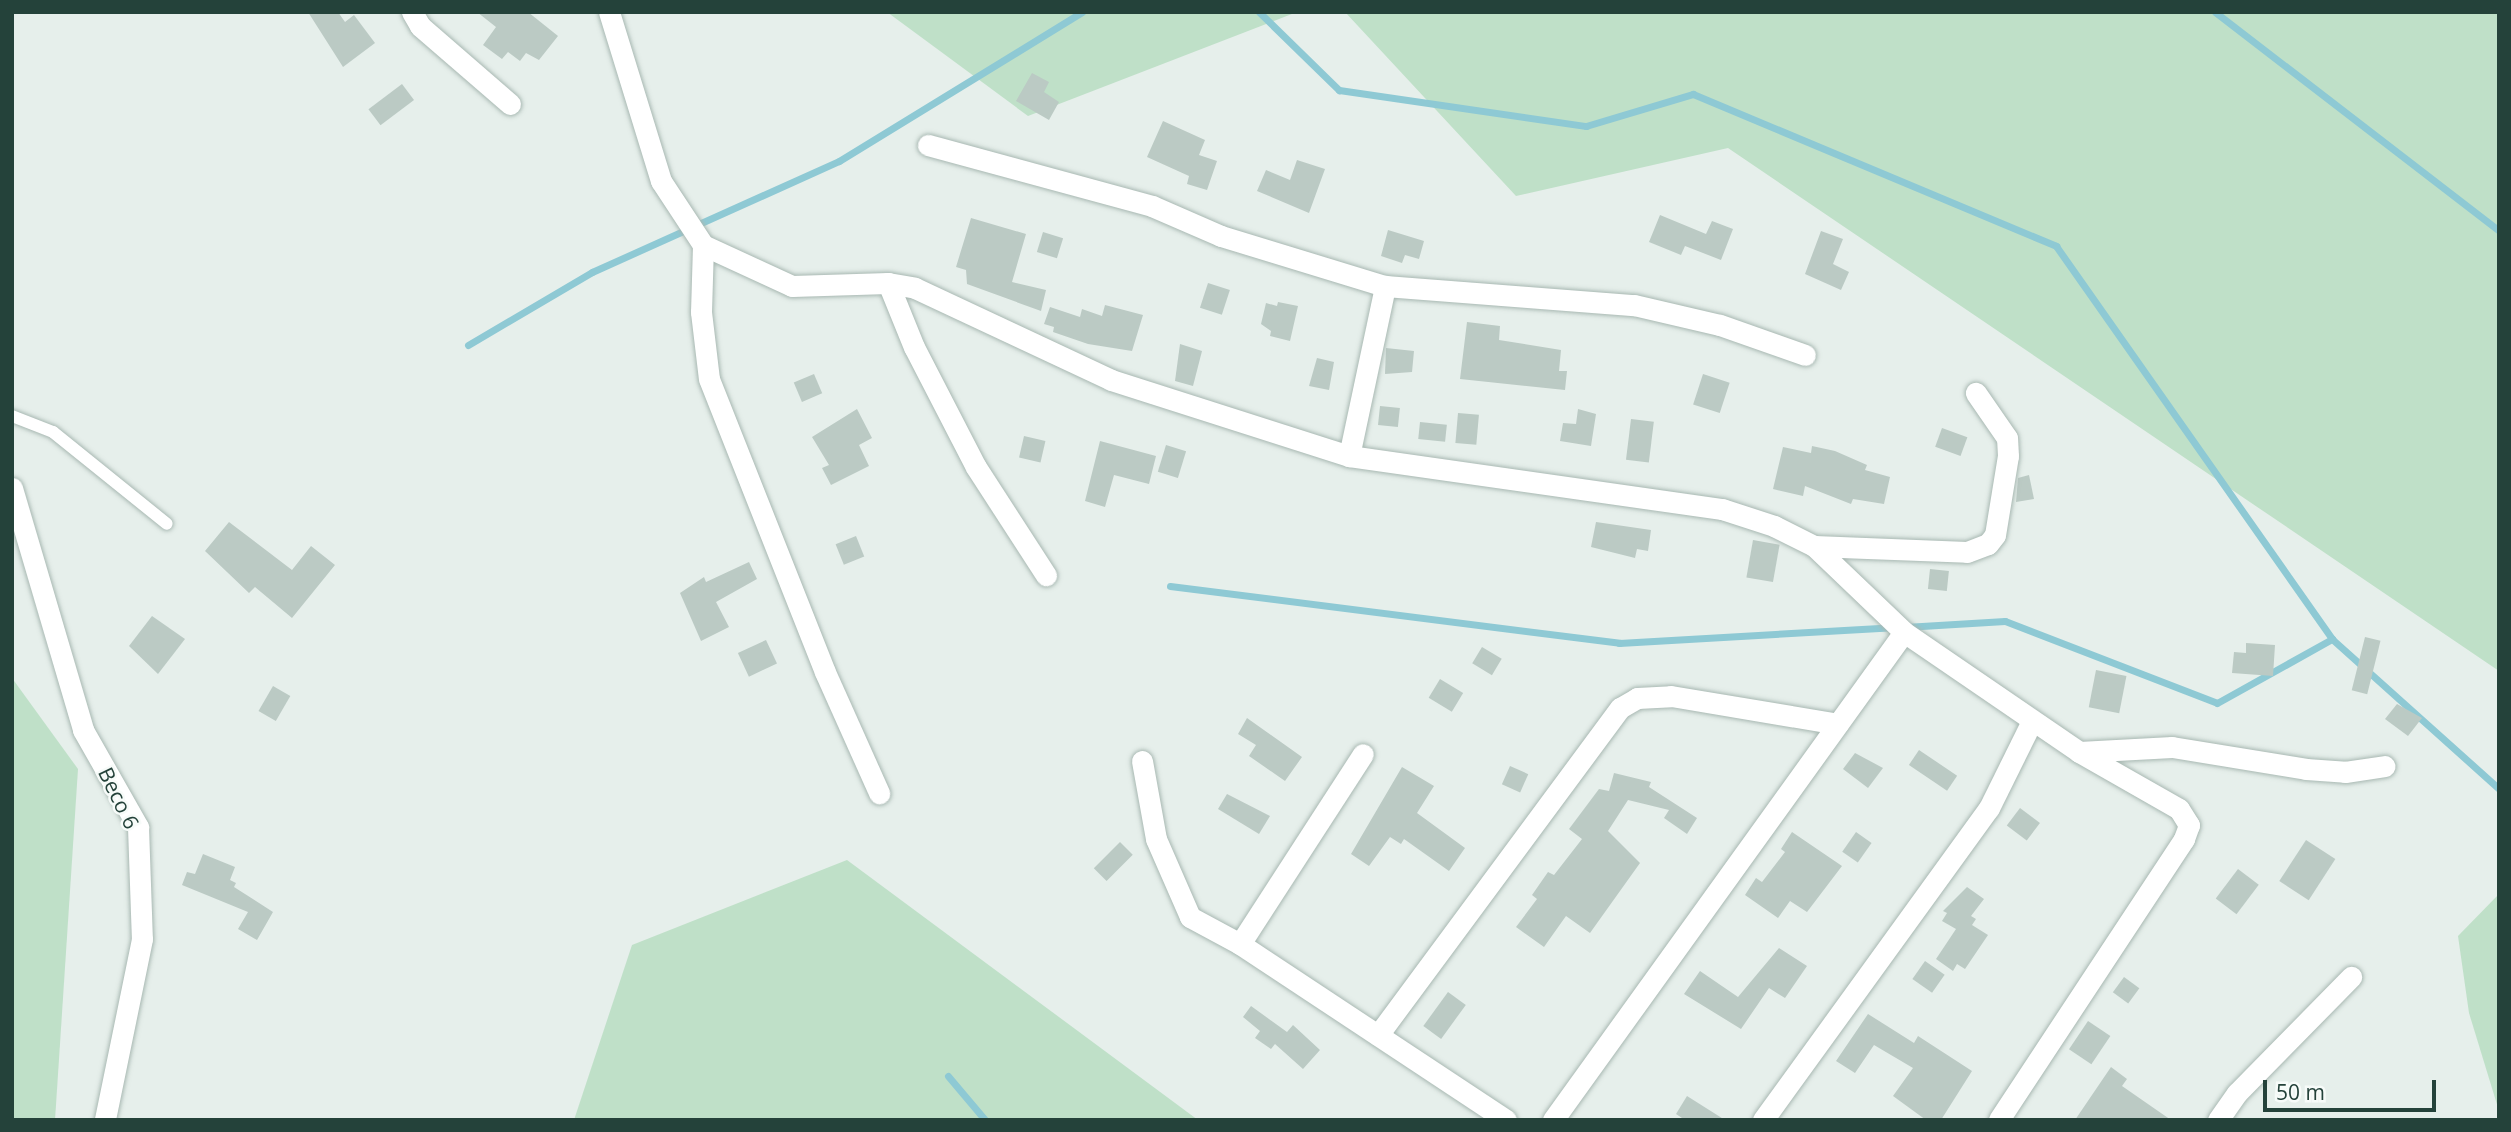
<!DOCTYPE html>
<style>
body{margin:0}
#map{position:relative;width:2511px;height:1132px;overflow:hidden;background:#e6efeb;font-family:"Open Sans",sans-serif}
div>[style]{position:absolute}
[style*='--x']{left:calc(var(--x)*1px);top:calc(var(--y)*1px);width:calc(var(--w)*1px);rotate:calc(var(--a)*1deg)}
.green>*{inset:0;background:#bfe0c8}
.stream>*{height:7px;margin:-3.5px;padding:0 3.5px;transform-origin:3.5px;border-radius:3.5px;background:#8ec9d4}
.building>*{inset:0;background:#bbcac4;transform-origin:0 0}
.roads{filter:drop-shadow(0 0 2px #a8b8b2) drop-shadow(0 0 2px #a8b8b2)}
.service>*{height:12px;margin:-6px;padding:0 6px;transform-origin:6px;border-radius:6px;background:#fff}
.minor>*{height:21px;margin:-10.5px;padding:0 10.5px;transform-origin:10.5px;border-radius:10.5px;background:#fff}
span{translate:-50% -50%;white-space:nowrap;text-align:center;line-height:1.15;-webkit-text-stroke:5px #f7fbf9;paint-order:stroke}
.street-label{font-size:21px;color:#24423a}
.frame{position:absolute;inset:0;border:14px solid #24423a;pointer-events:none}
.scale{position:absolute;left:2263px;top:1080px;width:173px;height:32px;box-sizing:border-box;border:4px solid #24423a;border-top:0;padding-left:9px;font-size:21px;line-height:24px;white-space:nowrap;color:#24423a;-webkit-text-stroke:5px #f7fbf9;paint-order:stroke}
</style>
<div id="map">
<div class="green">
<i style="clip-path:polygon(887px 12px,1297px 12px,1028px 116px)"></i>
<i style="clip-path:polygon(1345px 12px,2499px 12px,2499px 671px,1728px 148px,1516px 196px)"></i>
<i style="clip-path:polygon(12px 678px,78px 769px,55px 1120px,12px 1120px)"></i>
<i style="clip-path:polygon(847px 860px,1198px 1120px,574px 1120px,632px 945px)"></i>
<i style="clip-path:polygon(2499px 894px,2499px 1111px,2469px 1013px,2458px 936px)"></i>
</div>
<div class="stream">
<i style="--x:1259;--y:12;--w:112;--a:44.3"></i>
<i style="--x:1339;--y:90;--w:250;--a:8.3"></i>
<i style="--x:1586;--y:126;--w:112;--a:-16.7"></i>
<i style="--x:1693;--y:94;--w:394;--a:22.7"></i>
<i style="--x:2056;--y:246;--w:480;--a:54.9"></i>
<i style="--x:2332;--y:639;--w:224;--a:41.9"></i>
<i style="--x:2215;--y:12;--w:359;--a:37.6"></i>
<i style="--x:468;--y:345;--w:144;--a:-30.5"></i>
<i style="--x:592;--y:272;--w:271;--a:-24.2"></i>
<i style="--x:839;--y:161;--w:285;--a:-31.5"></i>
<i style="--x:1170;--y:586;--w:453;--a:7.2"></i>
<i style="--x:1619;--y:643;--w:274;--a:-3.3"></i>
<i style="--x:1905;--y:627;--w:100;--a:-3.4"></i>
<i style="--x:2005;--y:621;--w:227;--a:21.1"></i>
<i style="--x:2217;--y:703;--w:132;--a:-29.1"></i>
<i style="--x:948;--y:1076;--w:57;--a:49.9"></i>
</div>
<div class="building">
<i style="clip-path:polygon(308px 12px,338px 12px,345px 22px,354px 15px,375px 43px,343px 67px)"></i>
<i style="clip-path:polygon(477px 12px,528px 12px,558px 36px,539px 60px,526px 53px,520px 61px,508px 52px,502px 59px,483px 45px,496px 27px)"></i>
<i style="clip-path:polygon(1032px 73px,1049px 82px,1044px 92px,1059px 102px,1049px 120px,1016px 101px)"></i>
<i style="left:402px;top:84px;width:20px;height:42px;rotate:53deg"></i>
<i style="clip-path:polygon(1163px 121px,1205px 140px,1199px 155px,1217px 161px,1207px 190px,1187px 184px,1189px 176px,1147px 157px)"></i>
<i style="clip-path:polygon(1297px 160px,1325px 169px,1309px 213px,1257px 191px,1266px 170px,1290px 180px)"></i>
<i style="clip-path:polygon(1660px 215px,1706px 234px,1712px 221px,1733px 229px,1721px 260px,1685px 246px,1681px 255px,1649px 242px)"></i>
<i style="clip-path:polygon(971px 218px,1026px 234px,1012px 282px,1046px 290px,1041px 311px,967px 284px,966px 270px,956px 267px)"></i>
<i style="clip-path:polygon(1388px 230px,1424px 241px,1419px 259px,1405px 255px,1402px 263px,1381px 256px)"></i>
<i style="clip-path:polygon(1821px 231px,1843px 239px,1833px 264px,1849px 272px,1841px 290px,1805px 274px)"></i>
<i style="left:1043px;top:232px;width:21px;height:21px;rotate:17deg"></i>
<i style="left:1208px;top:283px;width:23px;height:26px;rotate:18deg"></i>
<i style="clip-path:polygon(1278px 302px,1298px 306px,1290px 341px,1270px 336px,1271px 331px,1261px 324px,1266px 303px,1277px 306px)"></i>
<i style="clip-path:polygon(1105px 305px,1143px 315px,1132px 351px,1088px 344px,1053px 332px,1054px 327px,1044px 324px,1050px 307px,1080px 317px,1082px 309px,1102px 316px)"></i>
<i style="clip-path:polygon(1467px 322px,1500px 326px,1499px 340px,1561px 350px,1559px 371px,1567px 371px,1565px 390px,1460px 379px)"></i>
<i style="clip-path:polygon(1180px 344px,1202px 351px,1193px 386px,1175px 381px)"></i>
<i style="clip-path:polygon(1386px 348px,1414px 351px,1412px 372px,1385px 374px)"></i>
<i style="clip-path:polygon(1317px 358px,1334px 362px,1329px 390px,1309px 386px)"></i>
<i style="left:814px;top:374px;width:21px;height:22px;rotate:67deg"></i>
<i style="left:1703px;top:374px;width:28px;height:32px;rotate:18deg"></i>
<i style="left:1380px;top:406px;width:20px;height:19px;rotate:6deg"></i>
<i style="clip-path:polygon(857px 409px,872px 438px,859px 445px,869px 466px,831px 485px,822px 468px,829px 465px,812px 437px)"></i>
<i style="clip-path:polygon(1578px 409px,1596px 414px,1591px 446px,1560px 441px,1563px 423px,1576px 424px)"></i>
<i style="left:1458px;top:413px;width:21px;height:30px;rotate:5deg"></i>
<i style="left:1631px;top:419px;width:23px;height:41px;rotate:7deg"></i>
<i style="left:1420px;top:422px;width:27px;height:17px;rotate:6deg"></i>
<i style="left:1942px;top:428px;width:27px;height:20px;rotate:20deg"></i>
<i style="left:1024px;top:436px;width:22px;height:22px;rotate:13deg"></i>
<i style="clip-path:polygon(1100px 441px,1156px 456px,1149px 484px,1114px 475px,1105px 507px,1085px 501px)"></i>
<i style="left:1166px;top:445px;width:21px;height:28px;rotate:17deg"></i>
<i style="clip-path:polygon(1812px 446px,1835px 451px,1867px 465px,1865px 470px,1890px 477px,1884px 504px,1853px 499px,1851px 504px,1805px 486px,1803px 496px,1773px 489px,1783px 447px,1811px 453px)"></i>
<i style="clip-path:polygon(2029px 475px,2034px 499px,2016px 502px,2018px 478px)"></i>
<i style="clip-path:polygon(229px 522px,292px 570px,311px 546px,335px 565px,292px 618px,255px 587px,249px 593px,205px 551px)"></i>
<i style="clip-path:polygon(1596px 522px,1651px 530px,1648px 551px,1637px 549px,1635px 558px,1591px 547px)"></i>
<i style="left:856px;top:536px;width:22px;height:22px;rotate:68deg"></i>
<i style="left:1753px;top:540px;width:27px;height:38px;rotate:10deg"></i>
<i style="clip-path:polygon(749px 562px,757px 579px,716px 602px,729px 627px,701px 641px,680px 593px,704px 577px,706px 582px)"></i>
<i style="left:1930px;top:569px;width:19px;height:20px;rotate:6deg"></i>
<i style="clip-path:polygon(152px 616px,185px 639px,158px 674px,129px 646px)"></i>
<i style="left:2365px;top:637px;width:16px;height:55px;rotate:14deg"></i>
<i style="left:766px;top:640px;width:26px;height:31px;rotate:65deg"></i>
<i style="clip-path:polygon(2246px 643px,2275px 645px,2273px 676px,2232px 673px,2234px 652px,2246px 653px)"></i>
<i style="left:1482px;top:647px;width:23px;height:19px;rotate:31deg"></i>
<i style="left:2096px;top:670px;width:31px;height:38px;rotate:11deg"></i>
<i style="left:1440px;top:679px;width:27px;height:22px;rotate:31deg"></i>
<i style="left:273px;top:686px;width:20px;height:29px;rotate:30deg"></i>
<i style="clip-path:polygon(2397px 704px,2422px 718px,2408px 736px,2385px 719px)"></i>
<i style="clip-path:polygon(1247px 718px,1302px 757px,1285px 781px,1249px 756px,1256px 745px,1238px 734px)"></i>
<i style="left:1919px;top:750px;width:46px;height:18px;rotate:34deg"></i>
<i style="clip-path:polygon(1855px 753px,1883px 768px,1868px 788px,1843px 769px)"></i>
<i style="left:1510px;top:766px;width:20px;height:20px;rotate:24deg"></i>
<i style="clip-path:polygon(1402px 767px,1434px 786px,1417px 813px,1465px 848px,1449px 871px,1404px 839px,1401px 844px,1390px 837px,1369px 866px,1351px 854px)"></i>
<i style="clip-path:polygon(1614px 773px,1651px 782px,1649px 787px,1697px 818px,1687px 834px,1664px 818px,1669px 810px,1628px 800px,1608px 831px,1640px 863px,1590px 933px,1566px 916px,1544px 947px,1516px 927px,1537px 899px,1532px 895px,1548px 872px,1554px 875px,1582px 839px,1569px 829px,1599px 789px,1609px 791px)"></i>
<i style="clip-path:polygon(1227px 794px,1270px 816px,1259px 834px,1218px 809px)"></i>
<i style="left:2020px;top:808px;width:25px;height:22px;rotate:37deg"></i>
<i style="clip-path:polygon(1792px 832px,1842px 866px,1807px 912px,1790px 901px,1778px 918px,1745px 895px,1756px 878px,1762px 882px,1785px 852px,1781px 849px)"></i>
<i style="left:1856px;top:832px;width:19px;height:24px;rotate:35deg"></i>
<i style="left:2306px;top:840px;width:35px;height:49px;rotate:33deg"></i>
<i style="left:1120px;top:842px;width:18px;height:37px;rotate:45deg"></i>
<i style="clip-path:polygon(203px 854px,235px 867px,230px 880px,236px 883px,234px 887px,273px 912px,257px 940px,238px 929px,248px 912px,182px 885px,187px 872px,195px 874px)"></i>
<i style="left:2238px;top:869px;width:26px;height:37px;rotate:37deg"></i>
<i style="clip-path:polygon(1967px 887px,1984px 899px,1971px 916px,1976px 919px,1972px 925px,1988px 935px,1965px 969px,1957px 964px,1953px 971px,1936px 959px,1956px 929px,1942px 921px,1947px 913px,1943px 911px)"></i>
<i style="clip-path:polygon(1779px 948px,1807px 966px,1785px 998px,1769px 988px,1741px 1029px,1684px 994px,1700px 971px,1738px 997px)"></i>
<i style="left:1925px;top:961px;width:24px;height:22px;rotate:35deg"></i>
<i style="left:2124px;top:977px;width:19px;height:19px;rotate:36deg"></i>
<i style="left:1448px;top:992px;width:22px;height:42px;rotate:36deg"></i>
<i style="clip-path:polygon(1251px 1006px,1287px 1032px,1293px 1025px,1320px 1050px,1303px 1069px,1275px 1044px,1271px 1049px,1255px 1038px,1260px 1031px,1243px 1017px)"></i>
<i style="clip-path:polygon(1868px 1014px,1914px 1043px,1918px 1036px,1972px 1071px,1941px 1120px,1926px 1120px,1893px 1096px,1913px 1068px,1874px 1045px,1855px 1073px,1836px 1061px)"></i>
<i style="left:2088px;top:1021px;width:27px;height:34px;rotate:34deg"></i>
<i style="clip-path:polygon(2111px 1067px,2127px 1079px,2122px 1086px,2171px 1120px,2075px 1120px)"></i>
<i style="clip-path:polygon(1687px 1096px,1725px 1120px,1685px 1120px,1676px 1114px)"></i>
</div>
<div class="roads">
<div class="service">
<i style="--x:12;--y:416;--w:44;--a:21.3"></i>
<i style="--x:53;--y:432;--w:146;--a:38.9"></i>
</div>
<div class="minor">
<i style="--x:412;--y:12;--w:16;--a:60"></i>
<i style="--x:420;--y:26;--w:119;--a:40.9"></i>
<i style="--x:609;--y:12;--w:177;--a:72.9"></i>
<i style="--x:661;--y:181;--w:77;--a:56.7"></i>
<i style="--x:703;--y:245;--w:98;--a:24.7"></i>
<i style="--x:792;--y:286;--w:96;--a:-1.8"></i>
<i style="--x:888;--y:283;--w:27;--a:10"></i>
<i style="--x:915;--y:288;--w:217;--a:25.1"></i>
<i style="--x:1111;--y:380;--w:250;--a:17.7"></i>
<i style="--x:1349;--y:456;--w:377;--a:8.1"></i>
<i style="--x:1722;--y:509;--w:55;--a:18.1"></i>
<i style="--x:1774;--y:526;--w:45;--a:26.6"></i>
<i style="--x:1814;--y:546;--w:124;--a:43.7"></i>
<i style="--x:1904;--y:632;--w:212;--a:34.4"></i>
<i style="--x:2079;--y:752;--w:115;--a:29.7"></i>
<i style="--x:2179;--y:809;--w:19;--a:58"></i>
<i style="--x:2189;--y:825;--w:15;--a:110"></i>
<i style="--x:2184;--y:839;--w:336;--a:123.4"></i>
<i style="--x:928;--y:145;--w:232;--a:15.2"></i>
<i style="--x:1152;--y:206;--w:75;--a:23.5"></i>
<i style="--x:1221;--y:236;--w:171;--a:17"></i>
<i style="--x:1385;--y:286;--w:250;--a:4.4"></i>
<i style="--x:1634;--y:305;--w:88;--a:13.1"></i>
<i style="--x:1720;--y:325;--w:90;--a:19.4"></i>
<i style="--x:703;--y:245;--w:67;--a:91.7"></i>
<i style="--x:701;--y:312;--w:67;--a:83.2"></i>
<i style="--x:709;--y:379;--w:315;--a:68.4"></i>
<i style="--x:825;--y:672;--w:133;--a:65.9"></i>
<i style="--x:888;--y:283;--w:69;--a:67.9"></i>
<i style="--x:914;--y:347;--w:135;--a:62.7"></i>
<i style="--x:976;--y:467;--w:129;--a:57.1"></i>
<i style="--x:1349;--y:456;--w:174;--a:-78"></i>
<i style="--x:12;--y:488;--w:252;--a:73.6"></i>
<i style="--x:83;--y:730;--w:112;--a:60.4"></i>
<i style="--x:138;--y:827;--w:112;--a:88"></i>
<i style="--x:142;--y:939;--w:185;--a:101.6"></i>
<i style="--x:1814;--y:546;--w:153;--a:2.2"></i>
<i style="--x:1967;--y:552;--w:22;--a:-21"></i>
<i style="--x:1988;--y:544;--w:11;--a:-52"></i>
<i style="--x:1995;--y:535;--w:80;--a:-80.7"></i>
<i style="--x:2008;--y:456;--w:18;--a:-93"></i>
<i style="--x:2007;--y:438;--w:55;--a:-124.6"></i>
<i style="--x:2079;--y:752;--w:93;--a:-3.1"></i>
<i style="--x:2172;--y:747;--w:136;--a:9.3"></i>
<i style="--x:2306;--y:769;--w:39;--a:4"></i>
<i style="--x:2345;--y:772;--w:40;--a:-8.5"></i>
<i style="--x:1142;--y:761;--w:79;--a:79.8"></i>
<i style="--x:1156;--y:839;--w:85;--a:66.4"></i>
<i style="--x:1190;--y:917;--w:57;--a:28.4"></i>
<i style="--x:1240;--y:944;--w:319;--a:33.5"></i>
<i style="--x:1240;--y:944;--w:226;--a:-57.1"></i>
<i style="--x:1378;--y:1035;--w:407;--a:-53.5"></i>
<i style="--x:1620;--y:708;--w:20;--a:-30"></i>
<i style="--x:1637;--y:698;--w:34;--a:-3"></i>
<i style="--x:1671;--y:696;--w:169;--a:9.5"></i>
<i style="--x:1553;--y:1120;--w:601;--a:-54.27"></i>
<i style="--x:1763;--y:1120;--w:385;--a:-54.1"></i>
<i style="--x:1989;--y:808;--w:97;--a:-63.7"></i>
<i style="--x:2218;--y:1120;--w:33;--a:-55"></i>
<i style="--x:2237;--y:1093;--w:163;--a:-45.5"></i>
</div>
</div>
<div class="street-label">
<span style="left:119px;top:798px;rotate:64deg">Beco 6</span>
</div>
<div class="frame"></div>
<div class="scale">50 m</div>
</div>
